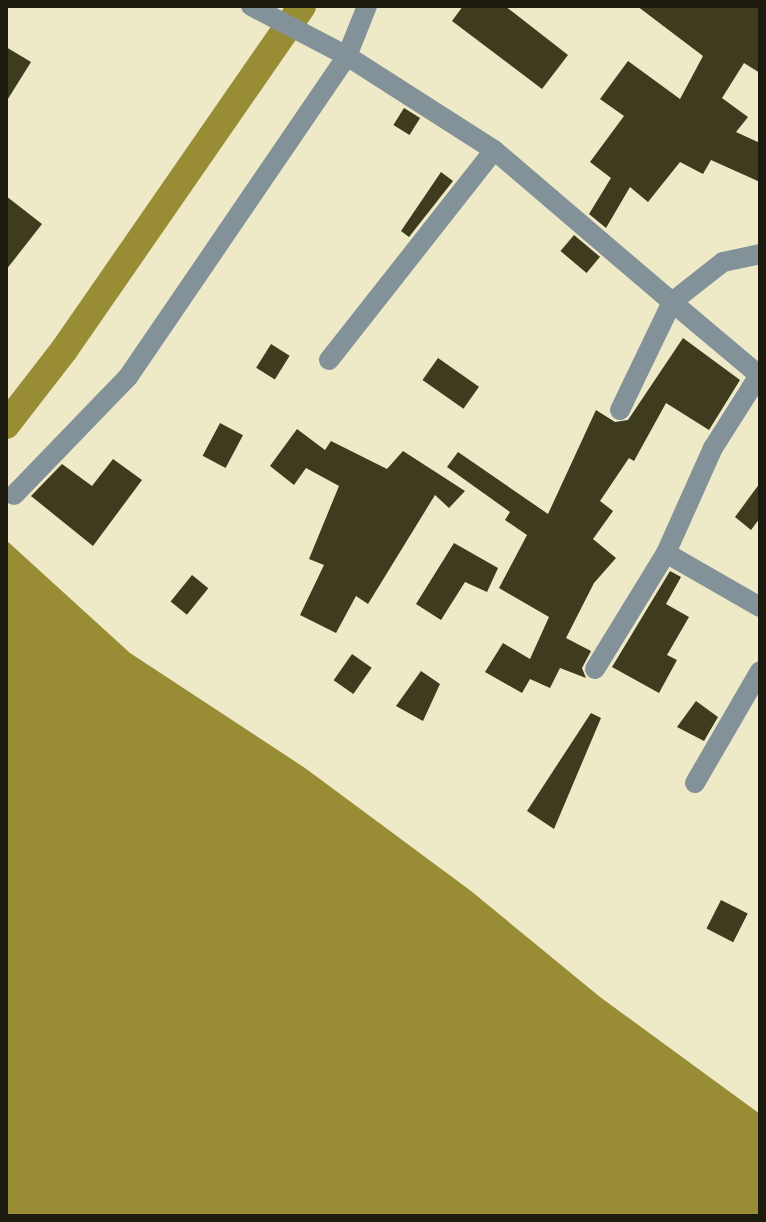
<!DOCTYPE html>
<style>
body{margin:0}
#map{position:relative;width:766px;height:1222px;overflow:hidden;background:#eeeac8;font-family:"Source Sans 3",sans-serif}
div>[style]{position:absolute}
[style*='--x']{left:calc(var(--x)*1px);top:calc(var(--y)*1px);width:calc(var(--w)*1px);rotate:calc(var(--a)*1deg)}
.water>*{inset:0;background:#988d34}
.canal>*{height:28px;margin:-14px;padding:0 14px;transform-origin:14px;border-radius:14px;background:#988d34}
.building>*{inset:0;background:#3e3b1e;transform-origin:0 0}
.street>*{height:20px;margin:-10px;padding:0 10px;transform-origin:10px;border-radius:10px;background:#839199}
span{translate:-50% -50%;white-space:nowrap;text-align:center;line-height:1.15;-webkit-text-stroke:8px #fff;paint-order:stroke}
.frame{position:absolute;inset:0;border:8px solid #1c1a0e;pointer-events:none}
</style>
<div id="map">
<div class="water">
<i style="clip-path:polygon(6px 540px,130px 653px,305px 768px,471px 891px,600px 997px,760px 1114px,760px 1216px,6px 1216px)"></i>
</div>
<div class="canal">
<i style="--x:6;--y:425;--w:95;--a:-52.3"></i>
<i style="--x:64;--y:350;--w:418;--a:-55.3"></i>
</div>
<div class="building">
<i style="clip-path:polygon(463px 6px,505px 6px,568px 55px,542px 89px,452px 21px)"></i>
<i style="clip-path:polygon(637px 6px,760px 6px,760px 73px,744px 63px,722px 98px,748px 117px,736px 132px,760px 143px,760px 182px,711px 160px,703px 174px,680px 162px,648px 202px,630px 187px,606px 228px,589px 214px,611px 178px,590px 162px,624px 116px,600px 99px,628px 61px,680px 99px,703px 56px)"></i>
<i style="clip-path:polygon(6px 47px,31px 62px,6px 102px)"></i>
<i style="left:404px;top:108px;width:19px;height:20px;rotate:32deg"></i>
<i style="clip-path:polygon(441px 172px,453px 181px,409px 237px,401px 231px)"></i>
<i style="clip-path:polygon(6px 196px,42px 224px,6px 270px)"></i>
<i style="left:574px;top:235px;width:34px;height:21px;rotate:40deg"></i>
<i style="clip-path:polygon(683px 338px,740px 380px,709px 430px,666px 403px,634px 461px,629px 458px,600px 501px,613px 511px,593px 539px,616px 558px,594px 583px,566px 638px,591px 651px,582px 668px,586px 678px,560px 668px,550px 688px,530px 679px,522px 693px,485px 672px,503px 643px,530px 659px,549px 617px,499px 588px,527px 535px,505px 520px,510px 512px,447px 467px,458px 452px,548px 514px,596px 410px,615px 422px,628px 420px)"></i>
<i style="left:271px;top:344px;width:22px;height:28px;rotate:32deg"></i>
<i style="left:438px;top:358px;width:50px;height:27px;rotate:35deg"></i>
<i style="left:220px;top:423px;width:26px;height:37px;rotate:28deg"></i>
<i style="clip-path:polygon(297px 429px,325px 450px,331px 441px,387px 469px,403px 451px,465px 491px,449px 508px,435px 495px,368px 604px,356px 596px,336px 633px,300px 615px,324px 565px,309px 559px,339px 486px,306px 468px,294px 485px,270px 466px)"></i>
<i style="clip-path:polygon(113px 459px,142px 480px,93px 546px,31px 496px,62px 464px,92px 486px)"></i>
<i style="clip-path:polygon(760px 483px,760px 518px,751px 530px,735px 517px)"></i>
<i style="clip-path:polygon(454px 543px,498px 568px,487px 592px,465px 582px,441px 620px,416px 604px)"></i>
<i style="clip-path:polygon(670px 571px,681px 577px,666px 604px,689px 617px,667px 655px,677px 660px,659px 693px,612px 667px)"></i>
<i style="left:192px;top:575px;width:21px;height:34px;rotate:39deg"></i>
<i style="left:352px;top:654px;width:24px;height:32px;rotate:35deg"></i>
<i style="clip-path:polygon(421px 671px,440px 684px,423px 721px,396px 706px)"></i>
<i style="clip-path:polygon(696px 701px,718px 717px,704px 741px,677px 727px)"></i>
<i style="clip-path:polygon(591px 713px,601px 718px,554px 829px,527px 811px)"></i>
<i style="left:721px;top:900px;width:30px;height:32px;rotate:27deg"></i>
</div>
<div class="street">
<i style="--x:251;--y:6;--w:108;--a:27.5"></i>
<i style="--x:347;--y:56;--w:174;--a:32.6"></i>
<i style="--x:494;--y:150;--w:234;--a:40.5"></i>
<i style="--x:672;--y:302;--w:65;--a:-38.1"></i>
<i style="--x:723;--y:262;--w:38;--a:-12"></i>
<i style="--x:329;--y:360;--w:267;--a:-51.8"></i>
<i style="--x:620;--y:410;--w:120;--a:-64.3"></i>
<i style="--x:672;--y:302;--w:114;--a:40"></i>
<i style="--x:14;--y:495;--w:164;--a:-46"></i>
<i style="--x:128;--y:377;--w:389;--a:-55.7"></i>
<i style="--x:347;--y:56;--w:54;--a:-68.2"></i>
<i style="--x:666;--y:553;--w:108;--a:29.9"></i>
<i style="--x:595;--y:669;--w:136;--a:-58.5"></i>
<i style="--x:666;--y:553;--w:115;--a:-65.9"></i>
<i style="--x:713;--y:448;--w:88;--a:-57.6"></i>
<i style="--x:695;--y:783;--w:129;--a:-59.9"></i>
</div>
<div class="frame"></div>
</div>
